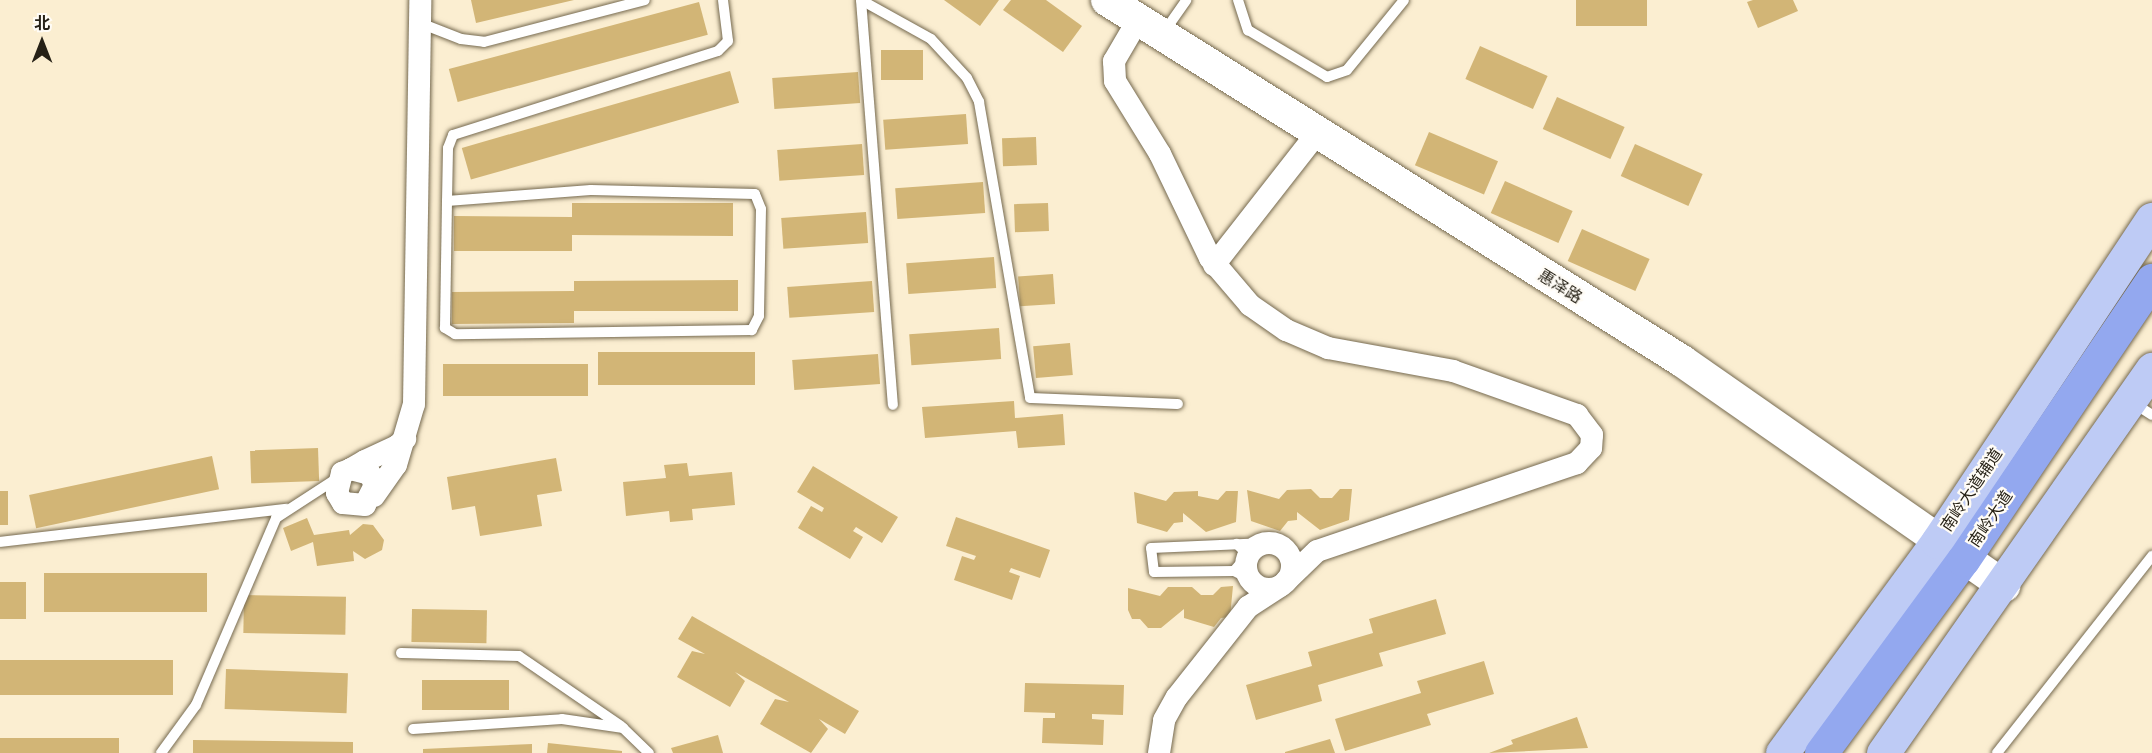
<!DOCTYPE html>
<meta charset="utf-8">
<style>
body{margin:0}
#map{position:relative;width:2152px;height:753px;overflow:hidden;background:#fbeed1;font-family:"Roboto Condensed","Noto Sans SC",sans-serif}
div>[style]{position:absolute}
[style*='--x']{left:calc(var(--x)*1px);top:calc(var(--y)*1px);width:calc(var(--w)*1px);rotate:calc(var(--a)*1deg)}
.building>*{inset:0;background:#d2b576;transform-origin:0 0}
.roads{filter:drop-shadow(0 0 2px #75694f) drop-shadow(0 0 2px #75694f)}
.lane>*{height:10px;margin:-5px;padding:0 5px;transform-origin:5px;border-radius:5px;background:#fff}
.street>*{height:22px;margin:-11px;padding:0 11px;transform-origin:11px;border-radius:11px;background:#fff}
.street>.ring{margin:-11px;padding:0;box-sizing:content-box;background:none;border:22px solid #fff;border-radius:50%}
.secondary>*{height:32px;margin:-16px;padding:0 16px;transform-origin:16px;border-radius:16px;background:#fff}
.primary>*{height:33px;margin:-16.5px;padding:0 16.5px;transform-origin:16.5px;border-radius:16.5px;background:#becbf5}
.highway>*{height:33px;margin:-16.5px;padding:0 16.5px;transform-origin:16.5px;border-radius:16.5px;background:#93a8ef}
span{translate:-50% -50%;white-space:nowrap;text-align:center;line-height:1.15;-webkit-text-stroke:4.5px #fffcf6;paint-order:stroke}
.street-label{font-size:16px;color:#262116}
.north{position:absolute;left:12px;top:12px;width:60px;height:60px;-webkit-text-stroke:4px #fffcf6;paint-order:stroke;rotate:0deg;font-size:16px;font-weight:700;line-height:24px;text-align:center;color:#262116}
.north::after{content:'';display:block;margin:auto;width:21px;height:27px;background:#262116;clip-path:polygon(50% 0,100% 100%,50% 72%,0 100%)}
</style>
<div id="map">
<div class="building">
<i style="clip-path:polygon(471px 0,574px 0,476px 23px)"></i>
<i style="clip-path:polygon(944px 0,999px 0,980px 26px)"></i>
<i style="clip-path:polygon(1011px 0,1046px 0,1082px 26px,1063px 52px,1003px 10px)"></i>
<i style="left:1576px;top:0;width:71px;height:26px"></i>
<i style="clip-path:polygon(1753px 0,1793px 0,1798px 11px,1758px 28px,1747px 2px)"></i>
<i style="left:699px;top:2px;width:34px;height:259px;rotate:75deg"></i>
<i style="left:1480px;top:46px;width:74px;height:36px;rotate:24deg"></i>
<i style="left:923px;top:50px;width:30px;height:42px;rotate:90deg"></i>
<i style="left:730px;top:71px;width:33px;height:279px;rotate:74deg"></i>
<i style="left:858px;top:72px;width:31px;height:86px;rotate:86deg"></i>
<i style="left:1557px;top:97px;width:74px;height:35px;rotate:24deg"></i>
<i style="left:966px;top:114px;width:30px;height:83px;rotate:86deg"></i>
<i style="left:1429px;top:132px;width:75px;height:36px;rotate:23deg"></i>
<i style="left:1036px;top:137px;width:28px;height:34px;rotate:88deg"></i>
<i style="left:862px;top:144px;width:31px;height:85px;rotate:86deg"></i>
<i style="left:1635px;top:144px;width:74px;height:35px;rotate:24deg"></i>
<i style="left:1505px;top:181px;width:74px;height:35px;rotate:24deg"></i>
<i style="left:983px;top:182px;width:31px;height:88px;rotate:86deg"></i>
<i style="clip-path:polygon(572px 203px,733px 203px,733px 236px,572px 235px,572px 251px,454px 251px,454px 216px,572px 217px)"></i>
<i style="left:1048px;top:203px;width:28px;height:34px;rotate:88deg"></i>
<i style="left:866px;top:212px;width:31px;height:85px;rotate:86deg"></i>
<i style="left:1582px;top:229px;width:74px;height:35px;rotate:24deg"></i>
<i style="left:994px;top:257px;width:31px;height:88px;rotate:86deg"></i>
<i style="left:1053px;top:274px;width:30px;height:35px;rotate:86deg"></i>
<i style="clip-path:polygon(738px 280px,738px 311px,574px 311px,574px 323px,452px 324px,452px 292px,574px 291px,574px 281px)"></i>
<i style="left:872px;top:281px;width:31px;height:85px;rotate:86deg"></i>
<i style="left:999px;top:328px;width:31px;height:90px;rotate:86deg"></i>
<i style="left:1070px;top:343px;width:32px;height:37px;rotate:85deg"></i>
<i style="left:598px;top:352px;width:157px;height:33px"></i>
<i style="left:878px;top:354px;width:30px;height:86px;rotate:86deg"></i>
<i style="left:443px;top:364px;width:145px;height:32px"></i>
<i style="clip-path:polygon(1014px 401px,1015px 418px,1063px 414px,1065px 445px,1018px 448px,1016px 431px,925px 438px,922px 407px)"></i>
<i style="left:318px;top:448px;width:33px;height:68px;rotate:88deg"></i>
<i style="left:212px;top:456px;width:34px;height:187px;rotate:78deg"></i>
<i style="clip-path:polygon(556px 458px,562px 491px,537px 495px,542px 526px,480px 536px,475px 506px,452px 510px,447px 477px)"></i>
<i style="clip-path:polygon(687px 463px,689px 476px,732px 472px,735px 505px,692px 509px,693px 520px,670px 522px,669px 511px,626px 516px,623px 482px,666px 478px,664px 465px)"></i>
<i style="clip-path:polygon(813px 466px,898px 517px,882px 543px,856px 527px,853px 531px,863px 537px,850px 559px,798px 528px,811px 506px,822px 512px,824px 508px,797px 492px)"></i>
<i style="clip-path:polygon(1311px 489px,1320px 498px,1332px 498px,1340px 489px,1352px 489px,1349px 520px,1320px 530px,1297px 512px,1297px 520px,1288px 521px,1280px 531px,1251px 521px,1247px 490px,1279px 499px,1287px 490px)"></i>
<i style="left:0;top:491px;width:8px;height:34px"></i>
<i style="clip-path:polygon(1198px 491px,1198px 496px,1218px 500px,1226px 491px,1238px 491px,1236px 522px,1206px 532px,1183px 513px,1183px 522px,1174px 523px,1167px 532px,1137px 523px,1134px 492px,1166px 501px,1174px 492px)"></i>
<i style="clip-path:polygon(956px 517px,1050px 550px,1040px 578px,1011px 568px,1009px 572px,1020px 576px,1012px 600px,954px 580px,962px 556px,974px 560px,976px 556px,946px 546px)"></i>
<i style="clip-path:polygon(307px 518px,314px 535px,349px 530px,350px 535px,363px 524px,373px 525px,384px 540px,382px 550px,365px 559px,353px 551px,354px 561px,317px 566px,313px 542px,291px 551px,283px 528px)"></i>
<i style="left:207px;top:573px;width:39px;height:163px;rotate:90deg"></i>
<i style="left:0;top:582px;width:26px;height:37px"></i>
<i style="clip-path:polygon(1233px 586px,1230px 617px,1221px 618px,1214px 627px,1184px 618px,1184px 609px,1161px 628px,1148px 628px,1140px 619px,1132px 619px,1128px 610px,1128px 588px,1160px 596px,1168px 587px,1192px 587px,1201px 595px,1213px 595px,1221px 587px)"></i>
<i style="left:244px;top:595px;width:102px;height:38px;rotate:1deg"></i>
<i style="clip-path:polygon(1436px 599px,1446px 634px,1379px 653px,1383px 666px,1318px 685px,1322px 701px,1256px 720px,1246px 685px,1312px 666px,1308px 652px,1373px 633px,1369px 619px)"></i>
<i style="left:412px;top:609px;width:75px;height:33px;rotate:1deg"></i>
<i style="clip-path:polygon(692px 616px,859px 711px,845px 734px,819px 719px,828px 729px,811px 753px,760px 724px,775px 699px,789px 702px,735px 672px,745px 681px,730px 707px,677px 677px,692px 651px,705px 654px,678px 639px)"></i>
<i style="left:0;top:660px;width:173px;height:35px"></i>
<i style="clip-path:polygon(1484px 661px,1494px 694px,1427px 714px,1431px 725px,1345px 751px,1335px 719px,1421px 693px,1417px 681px)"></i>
<i style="left:226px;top:669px;width:122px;height:40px;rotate:2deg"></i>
<i style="left:422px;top:680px;width:87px;height:30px"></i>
<i style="clip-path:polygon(1025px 683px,1124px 685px,1123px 715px,1092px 714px,1092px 719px,1104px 720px,1103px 745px,1042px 743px,1043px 718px,1055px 718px,1055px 713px,1024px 712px)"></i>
<i style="clip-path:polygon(1577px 717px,1588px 748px,1489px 753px,1513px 744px,1511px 740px)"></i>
<i style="clip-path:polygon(718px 735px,723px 753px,673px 753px,671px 748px)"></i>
<i style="left:0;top:738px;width:119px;height:15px"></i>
<i style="clip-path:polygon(1330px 739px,1335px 753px,1285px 753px,1285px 752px)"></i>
<i style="clip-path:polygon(193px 740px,353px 742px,353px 753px,193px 753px)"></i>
<i style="clip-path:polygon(548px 743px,622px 751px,622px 753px,547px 753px)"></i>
<i style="clip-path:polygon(532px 744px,532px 753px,423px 753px,423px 749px)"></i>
</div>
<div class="roads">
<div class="lane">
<i style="--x:861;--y:0;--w:80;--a:29.1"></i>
<i style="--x:931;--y:39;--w:53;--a:47.3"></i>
<i style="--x:967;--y:78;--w:27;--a:63"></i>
<i style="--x:979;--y:102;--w:300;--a:80.2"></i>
<i style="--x:1030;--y:398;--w:148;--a:2.3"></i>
<i style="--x:861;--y:0;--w:406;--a:85.5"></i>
<i style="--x:1238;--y:0;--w:32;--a:72"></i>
<i style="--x:1248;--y:30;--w:92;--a:30.7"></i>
<i style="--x:1327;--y:77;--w:21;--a:-19"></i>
<i style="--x:1347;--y:70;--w:90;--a:-50.8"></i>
<i style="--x:420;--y:23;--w:44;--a:21.3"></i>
<i style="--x:461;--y:39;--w:23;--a:7"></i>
<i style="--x:484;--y:42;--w:166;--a:-14.6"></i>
<i style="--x:1164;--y:32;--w:39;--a:-55"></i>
<i style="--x:447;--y:201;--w:144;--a:-4.4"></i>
<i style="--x:591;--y:190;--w:164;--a:1.4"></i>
<i style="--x:755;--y:194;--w:16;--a:68"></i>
<i style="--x:761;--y:209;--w:107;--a:91.1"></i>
<i style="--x:759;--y:316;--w:16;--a:117"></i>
<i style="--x:752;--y:330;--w:297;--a:179.2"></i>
<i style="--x:455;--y:334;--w:12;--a:-149"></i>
<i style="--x:445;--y:328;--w:127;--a:-89.1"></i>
<i style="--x:447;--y:201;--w:53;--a:-88.9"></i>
<i style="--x:448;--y:148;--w:14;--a:-69"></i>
<i style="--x:453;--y:135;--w:278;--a:-17.6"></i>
<i style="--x:718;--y:51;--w:14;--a:-45"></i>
<i style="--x:728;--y:41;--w:41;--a:-97"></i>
<i style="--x:2132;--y:402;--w:24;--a:33"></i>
<i style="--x:0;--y:542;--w:288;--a:-6.6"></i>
<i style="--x:1234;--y:571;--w:21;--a:-49"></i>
<i style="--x:1248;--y:555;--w:16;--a:-135"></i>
<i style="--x:1252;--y:580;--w:20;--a:-153"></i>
<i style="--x:1234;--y:571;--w:80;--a:179.3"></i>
<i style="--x:1154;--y:572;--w:24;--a:-97"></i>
<i style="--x:1151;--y:548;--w:116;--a:-2.5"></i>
<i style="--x:401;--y:653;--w:118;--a:1.5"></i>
<i style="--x:519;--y:656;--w:124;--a:34.5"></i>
<i style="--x:413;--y:729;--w:149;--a:-3.8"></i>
<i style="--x:562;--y:719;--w:62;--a:8.4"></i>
<i style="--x:623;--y:728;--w:36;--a:44"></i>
<i style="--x:161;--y:753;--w:59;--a:-53.9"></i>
<i style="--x:196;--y:705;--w:203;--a:-66.8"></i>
<i style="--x:276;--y:518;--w:72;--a:-33"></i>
<i style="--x:1997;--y:753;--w:251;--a:-51.8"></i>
</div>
<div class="street">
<i style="--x:1138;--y:20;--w:48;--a:120.3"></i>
<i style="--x:1114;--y:61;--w:20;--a:87"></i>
<i style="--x:1115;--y:81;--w:86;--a:58.3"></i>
<i style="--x:1160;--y:154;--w:115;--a:64.3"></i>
<i style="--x:1210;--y:258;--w:62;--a:49.6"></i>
<i style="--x:1250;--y:305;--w:44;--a:34.8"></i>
<i style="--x:1286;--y:330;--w:46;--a:23.2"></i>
<i style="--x:1328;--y:348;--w:127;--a:10.4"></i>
<i style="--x:1453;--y:371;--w:132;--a:19.5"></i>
<i style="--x:1577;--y:415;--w:25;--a:53"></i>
<i style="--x:1592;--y:435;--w:13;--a:94"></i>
<i style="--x:1591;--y:448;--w:21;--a:133"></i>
<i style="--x:1577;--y:463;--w:274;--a:161.3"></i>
<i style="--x:1317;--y:551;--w:43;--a:135.9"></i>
<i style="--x:1214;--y:265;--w:167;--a:-52"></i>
<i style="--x:351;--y:469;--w:20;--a:15"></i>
<i style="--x:370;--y:474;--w:12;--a:66"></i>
<i style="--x:375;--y:485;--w:22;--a:117"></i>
<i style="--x:365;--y:505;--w:22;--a:-175"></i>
<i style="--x:343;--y:503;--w:12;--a:-121"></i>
<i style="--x:337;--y:493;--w:21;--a:-76"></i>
<i style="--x:342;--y:473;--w:10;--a:-24"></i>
<i style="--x:351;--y:469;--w:16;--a:-30"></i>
<i style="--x:365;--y:461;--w:35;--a:-25"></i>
<i style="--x:397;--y:446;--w:11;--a:-41"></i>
<i style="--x:374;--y:496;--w:38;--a:-55"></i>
<i style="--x:396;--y:465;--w:64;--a:-73.6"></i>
<i style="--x:414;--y:404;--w:404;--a:-89.1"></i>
<i class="ring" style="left:1246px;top:543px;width:24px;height:24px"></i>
<i style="--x:1159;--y:753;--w:33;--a:-81"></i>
<i style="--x:1164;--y:720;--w:26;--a:-61"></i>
<i style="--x:1177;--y:697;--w:115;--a:-51.7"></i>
<i style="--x:1248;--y:607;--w:38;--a:-33"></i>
</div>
<div class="secondary">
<i style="--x:1107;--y:0;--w:679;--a:32.12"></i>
<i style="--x:1682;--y:361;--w:393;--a:34.9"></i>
</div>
<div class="primary">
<i style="--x:1782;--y:753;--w:262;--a:-53.7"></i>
<i style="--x:1937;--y:542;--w:388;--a:-56.4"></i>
<i style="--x:1883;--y:753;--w:469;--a:-55"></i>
</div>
<div class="highway">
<i style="--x:1821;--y:753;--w:240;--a:-53.7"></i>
<i style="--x:1963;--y:560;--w:338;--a:-56"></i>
</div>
</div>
<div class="street-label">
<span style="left:1560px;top:287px;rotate:32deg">惠泽路</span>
<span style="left:1972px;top:490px;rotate:-56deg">南岭大道辅道</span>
<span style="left:1991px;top:519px;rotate:-56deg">南岭大道</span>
</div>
<div class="north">北</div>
</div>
